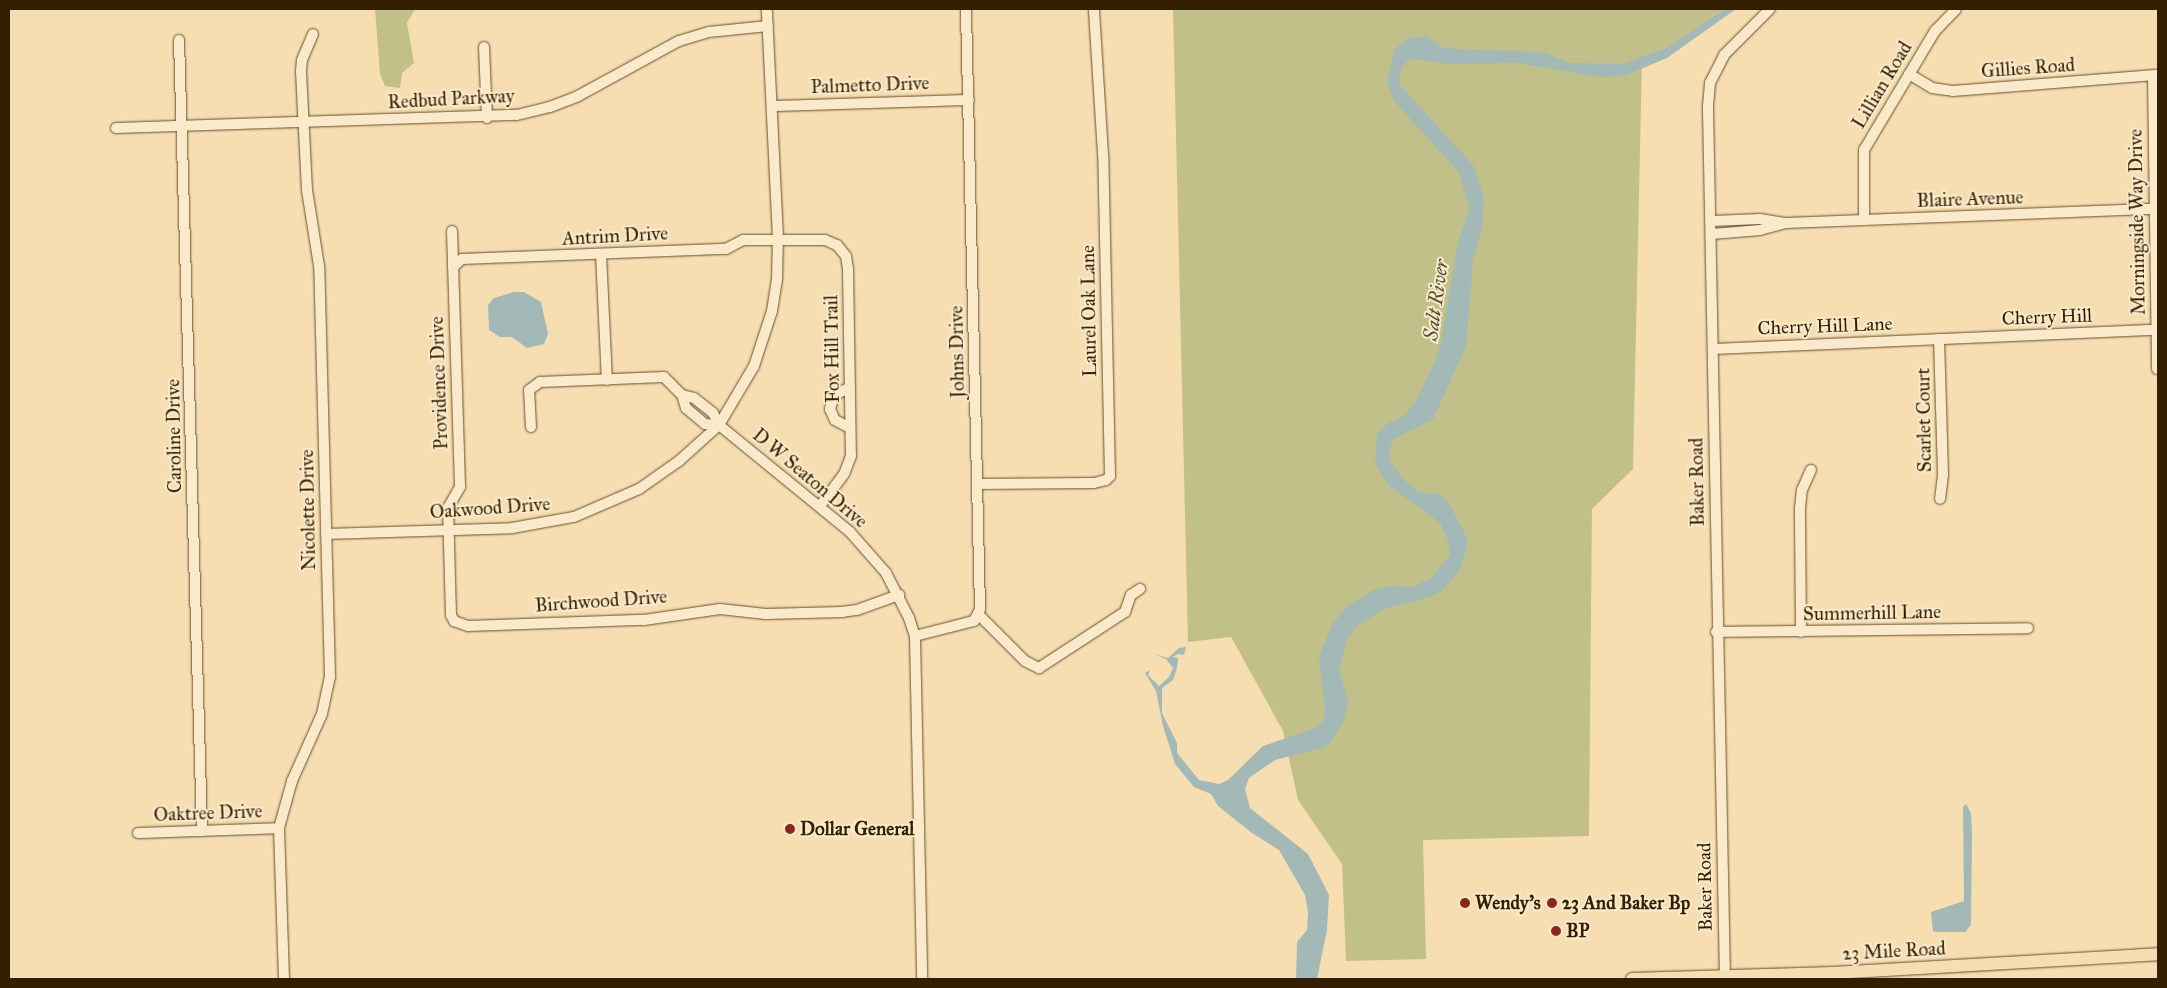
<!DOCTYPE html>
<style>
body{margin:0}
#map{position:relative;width:2167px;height:988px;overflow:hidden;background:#f7deb1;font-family:"IM FELL Great Primer",serif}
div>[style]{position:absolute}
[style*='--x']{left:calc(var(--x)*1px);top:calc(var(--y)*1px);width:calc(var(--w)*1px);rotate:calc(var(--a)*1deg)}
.green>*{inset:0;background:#c1c088}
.water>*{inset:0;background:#a2b9b7}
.roads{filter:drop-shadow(0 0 1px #644f2c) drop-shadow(0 0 1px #644f2c)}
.minor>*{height:10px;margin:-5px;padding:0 5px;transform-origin:5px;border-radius:5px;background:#faeacc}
.major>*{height:12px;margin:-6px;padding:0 6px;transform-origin:6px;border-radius:6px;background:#f7deb1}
.dots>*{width:14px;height:14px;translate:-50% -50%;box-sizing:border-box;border:2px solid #faeacc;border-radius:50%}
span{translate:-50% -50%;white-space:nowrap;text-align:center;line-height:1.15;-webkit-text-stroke:4px #faeacc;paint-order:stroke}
.street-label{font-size:19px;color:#331f00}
.poi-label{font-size:19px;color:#331f00;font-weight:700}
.left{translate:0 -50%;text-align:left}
.water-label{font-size:20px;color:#544d37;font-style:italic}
.frame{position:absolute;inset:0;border:10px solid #331f00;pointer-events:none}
</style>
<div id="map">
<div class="green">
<i style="clip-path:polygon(375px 9px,415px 9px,407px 23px,414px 63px,402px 73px,400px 88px,385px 86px,380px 74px)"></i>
<i style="clip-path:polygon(1173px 9px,1725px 9px,1666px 48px,1642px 58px,1633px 469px,1592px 509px,1589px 836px,1423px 840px,1426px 959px,1346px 961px,1342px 864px,1298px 800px,1283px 731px,1231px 637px,1188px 642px)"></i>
</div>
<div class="water">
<i style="clip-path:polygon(1725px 9px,1736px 9px,1667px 58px,1624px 76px,1598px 77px,1517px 63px,1448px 64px,1416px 59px,1409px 60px,1401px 67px,1399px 84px,1473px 165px,1484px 198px,1482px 227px,1473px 259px,1466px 346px,1433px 419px,1393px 439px,1389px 452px,1390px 461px,1402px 478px,1419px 492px,1439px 494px,1449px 503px,1467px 538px,1466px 551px,1459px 571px,1442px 591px,1430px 597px,1386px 608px,1358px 625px,1347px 639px,1339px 669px,1348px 700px,1344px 720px,1330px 743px,1322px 748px,1275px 760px,1249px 778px,1245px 789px,1250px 808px,1308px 854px,1329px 895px,1327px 930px,1317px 979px,1296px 979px,1297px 942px,1307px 930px,1308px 912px,1305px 895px,1279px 850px,1252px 833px,1218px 806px,1211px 794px,1194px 787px,1175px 764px,1163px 726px,1156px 691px,1145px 673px,1150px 670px,1148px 675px,1159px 686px,1169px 677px,1173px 668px,1166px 659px,1155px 654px,1168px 658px,1179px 648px,1186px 647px,1184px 655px,1178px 654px,1173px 657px,1178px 658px,1177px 668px,1173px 680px,1162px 688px,1162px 713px,1177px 743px,1177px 753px,1199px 780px,1219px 784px,1228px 780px,1263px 746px,1316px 728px,1323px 721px,1325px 710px,1319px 656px,1333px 623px,1347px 607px,1373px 590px,1391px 586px,1412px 587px,1430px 579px,1450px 555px,1447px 537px,1440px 523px,1387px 484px,1375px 462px,1377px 435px,1387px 424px,1404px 416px,1415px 403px,1434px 364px,1441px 343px,1458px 242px,1470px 208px,1458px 171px,1394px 101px,1387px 83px,1394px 50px,1407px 39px,1427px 36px,1441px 47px,1454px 49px,1542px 52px,1570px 63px,1623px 64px,1666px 48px)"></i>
<i style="clip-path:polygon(514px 292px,524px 292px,541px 302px,548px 334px,544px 344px,527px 348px,512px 337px,500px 337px,489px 330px,488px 305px,494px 298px)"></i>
<i style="clip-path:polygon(1966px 804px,1971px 813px,1972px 834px,1971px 925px,1965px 932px,1937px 932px,1933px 931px,1931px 912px,1964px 901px,1963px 807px)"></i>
</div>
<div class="roads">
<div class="minor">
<i style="--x:179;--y:40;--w:791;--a:88.33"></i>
<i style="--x:484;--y:47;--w:71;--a:87.6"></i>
<i style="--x:1909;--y:74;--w:27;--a:31"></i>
<i style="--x:1932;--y:88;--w:21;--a:8"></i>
<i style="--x:1953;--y:91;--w:206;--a:-4.5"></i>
<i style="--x:2153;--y:76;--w:293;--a:89.2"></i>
<i style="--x:773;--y:106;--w:196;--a:-1.8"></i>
<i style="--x:116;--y:128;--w:401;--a:-1.9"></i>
<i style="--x:517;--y:115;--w:34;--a:-14"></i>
<i style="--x:550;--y:107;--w:30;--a:-21"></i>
<i style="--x:578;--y:96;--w:115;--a:-28.6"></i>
<i style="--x:679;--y:41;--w:31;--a:-17"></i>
<i style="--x:709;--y:32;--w:59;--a:-5.8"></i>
<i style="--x:1864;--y:220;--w:70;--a:-90"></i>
<i style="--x:1864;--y:150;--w:139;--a:-59.2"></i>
<i style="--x:1935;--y:31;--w:30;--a:-46"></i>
<i style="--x:1712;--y:221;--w:48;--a:-2.4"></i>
<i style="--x:1760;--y:219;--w:26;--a:9"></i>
<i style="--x:1786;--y:223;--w:27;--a:165"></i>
<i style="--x:1760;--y:230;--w:48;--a:175.2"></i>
<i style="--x:1786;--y:223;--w:369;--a:-2.2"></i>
<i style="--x:452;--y:231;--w:256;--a:88.2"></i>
<i style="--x:460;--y:487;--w:24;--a:120"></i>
<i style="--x:448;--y:508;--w:107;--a:88.4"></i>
<i style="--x:451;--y:615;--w:7;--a:63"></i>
<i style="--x:454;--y:621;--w:15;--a:20"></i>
<i style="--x:468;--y:626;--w:176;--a:-2"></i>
<i style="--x:644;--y:620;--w:77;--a:-8.2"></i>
<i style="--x:720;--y:609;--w:46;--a:6.2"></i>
<i style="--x:766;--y:614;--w:76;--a:-1.5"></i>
<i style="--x:842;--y:612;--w:15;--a:-8"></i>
<i style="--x:857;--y:610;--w:45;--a:-19.7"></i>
<i style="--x:601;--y:254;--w:126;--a:87.3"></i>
<i style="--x:453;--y:267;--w:12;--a:-42"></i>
<i style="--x:462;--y:259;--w:264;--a:-2.2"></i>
<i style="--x:726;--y:249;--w:19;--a:-28"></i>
<i style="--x:743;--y:240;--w:82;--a:0"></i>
<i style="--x:825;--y:240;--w:13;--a:23"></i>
<i style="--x:837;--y:245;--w:14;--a:51"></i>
<i style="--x:846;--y:256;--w:13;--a:81"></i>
<i style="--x:848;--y:269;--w:187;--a:89.1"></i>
<i style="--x:851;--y:456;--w:19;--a:111"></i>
<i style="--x:844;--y:474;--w:40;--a:127"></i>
<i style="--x:1939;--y:339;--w:136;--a:88.3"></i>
<i style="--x:1943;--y:475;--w:24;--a:97"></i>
<i style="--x:1713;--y:349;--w:443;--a:-2.5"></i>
<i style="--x:850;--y:387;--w:18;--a:151"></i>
<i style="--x:834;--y:396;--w:14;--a:107"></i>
<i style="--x:830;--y:409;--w:12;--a:66"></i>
<i style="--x:835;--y:420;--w:17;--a:28"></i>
<i style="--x:719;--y:425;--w:14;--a:-176"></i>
<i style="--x:705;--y:424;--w:25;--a:-140"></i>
<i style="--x:686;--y:408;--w:14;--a:-107"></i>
<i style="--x:682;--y:395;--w:12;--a:14"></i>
<i style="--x:694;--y:398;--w:24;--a:38"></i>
<i style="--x:713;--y:413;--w:13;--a:63"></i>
<i style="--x:719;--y:425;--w:169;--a:39.2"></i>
<i style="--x:850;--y:532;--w:55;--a:48.7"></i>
<i style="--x:886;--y:573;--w:51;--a:62.9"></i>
<i style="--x:909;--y:618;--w:19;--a:72"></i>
<i style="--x:915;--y:636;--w:343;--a:88.8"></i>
<i style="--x:531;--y:427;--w:37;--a:-93"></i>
<i style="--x:529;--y:390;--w:14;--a:-36"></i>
<i style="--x:540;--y:382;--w:124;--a:-2.3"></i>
<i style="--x:664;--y:377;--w:25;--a:45"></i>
<i style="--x:977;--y:484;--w:117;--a:-0.5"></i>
<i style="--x:1094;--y:483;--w:12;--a:-14"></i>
<i style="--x:1106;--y:480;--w:6;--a:-45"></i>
<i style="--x:1110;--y:476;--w:322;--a:-91.2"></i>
<i style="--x:1103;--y:154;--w:145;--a:-93.6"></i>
<i style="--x:326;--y:534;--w:186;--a:-1.8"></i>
<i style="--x:512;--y:528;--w:63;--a:-10.1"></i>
<i style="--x:574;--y:517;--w:71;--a:-23.3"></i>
<i style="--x:639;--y:489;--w:49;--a:-35"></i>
<i style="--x:679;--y:461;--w:54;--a:-42"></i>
<i style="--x:719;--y:425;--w:69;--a:-59.3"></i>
<i style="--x:754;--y:366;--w:58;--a:-71.9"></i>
<i style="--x:772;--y:311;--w:32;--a:-81"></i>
<i style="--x:777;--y:279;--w:41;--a:-88.6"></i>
<i style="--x:778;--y:238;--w:229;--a:-92.8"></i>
<i style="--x:979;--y:615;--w:65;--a:45"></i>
<i style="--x:1025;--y:661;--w:16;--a:27"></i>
<i style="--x:1039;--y:668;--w:103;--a:-33.1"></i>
<i style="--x:1125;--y:612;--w:18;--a:-71"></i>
<i style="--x:1131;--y:595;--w:11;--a:-34"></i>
<i style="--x:1716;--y:632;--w:312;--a:-0.7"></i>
<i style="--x:1801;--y:632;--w:124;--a:-90.5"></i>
<i style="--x:1800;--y:508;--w:18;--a:-84"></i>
<i style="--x:1802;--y:490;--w:22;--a:-66"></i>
<i style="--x:915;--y:636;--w:61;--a:-14.3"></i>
<i style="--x:974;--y:621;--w:13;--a:-63"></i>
<i style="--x:980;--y:609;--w:600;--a:-91.34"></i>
<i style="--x:138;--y:833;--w:141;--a:-2"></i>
<i style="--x:284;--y:979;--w:151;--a:-91.9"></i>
<i style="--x:279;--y:828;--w:49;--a:-74.5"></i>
<i style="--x:292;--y:781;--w:73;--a:-65.9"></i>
<i style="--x:322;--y:714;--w:38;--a:-78"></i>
<i style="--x:330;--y:677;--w:411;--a:-91.5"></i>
<i style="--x:319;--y:266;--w:77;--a:-99"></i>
<i style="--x:307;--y:190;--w:119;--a:-92.9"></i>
<i style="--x:301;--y:71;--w:11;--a:-85"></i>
<i style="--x:302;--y:60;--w:28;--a:-67"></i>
<i style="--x:1725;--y:979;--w:873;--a:-91.12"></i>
<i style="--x:1708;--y:106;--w:23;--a:-85"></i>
<i style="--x:1710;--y:83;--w:31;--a:-63"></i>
<i style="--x:1724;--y:55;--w:65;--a:-45"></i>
</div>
<div class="major">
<i style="--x:1632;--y:979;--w:201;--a:-1.7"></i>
<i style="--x:1833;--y:973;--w:326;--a:-3.3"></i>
</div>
</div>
<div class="dots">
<i style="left:790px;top:829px;background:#8f2418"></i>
<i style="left:1465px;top:903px;background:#8f2418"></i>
<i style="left:1552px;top:903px;background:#8f2418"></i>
<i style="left:1556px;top:931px;background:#8f2418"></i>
</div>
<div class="street-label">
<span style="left:2028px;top:68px;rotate:-4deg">Gillies Road</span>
<span style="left:870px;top:85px;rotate:-2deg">Palmetto Drive</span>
<span style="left:1882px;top:85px;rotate:-59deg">Lillian Road</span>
<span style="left:451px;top:99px;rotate:-3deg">Redbud Parkway</span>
<span style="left:1970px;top:199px;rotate:-2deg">Blaire Avenue</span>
<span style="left:2137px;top:222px;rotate:-91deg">Morningside Way Drive</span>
<span style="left:615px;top:236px;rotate:-3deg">Antrim Drive</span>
<span style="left:1089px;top:311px;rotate:-91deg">Laurel Oak Lane</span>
<span style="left:2047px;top:317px;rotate:-2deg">Cherry Hill</span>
<span style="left:1825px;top:326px;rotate:-2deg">Cherry Hill Lane</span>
<span style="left:832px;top:349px;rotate:-91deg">Fox Hill Trail</span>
<span style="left:957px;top:352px;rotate:-91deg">Johns Drive</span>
<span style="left:439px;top:383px;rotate:-92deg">Providence Drive</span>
<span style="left:1924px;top:420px;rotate:-91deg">Scarlet Court</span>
<span style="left:174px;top:436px;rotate:-91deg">Caroline Drive</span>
<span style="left:810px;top:478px;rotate:40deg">D W Seaton Drive</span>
<span style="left:1697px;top:482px;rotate:-91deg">Baker Road</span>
<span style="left:490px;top:508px;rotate:-4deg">Oakwood Drive</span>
<span style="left:308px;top:510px;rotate:-91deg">Nicolette Drive</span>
<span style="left:601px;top:601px;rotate:-4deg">Birchwood Drive</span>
<span style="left:1872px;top:613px;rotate:-1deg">Summerhill Lane</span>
<span style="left:208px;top:813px;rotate:-2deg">Oaktree Drive</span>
<span style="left:1705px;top:887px;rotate:-91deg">Baker Road</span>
<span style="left:1894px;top:951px;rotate:-3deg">23 Mile Road</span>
</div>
<div class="poi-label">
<span class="left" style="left:800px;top:829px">Dollar General</span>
<span class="left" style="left:1475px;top:903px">Wendy's</span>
<span class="left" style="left:1562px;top:903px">23 And Baker Bp</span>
<span class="left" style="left:1566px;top:931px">BP</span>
</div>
<div class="water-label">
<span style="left:1436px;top:300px;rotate:-82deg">Salt River</span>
</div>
<div class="frame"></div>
</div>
